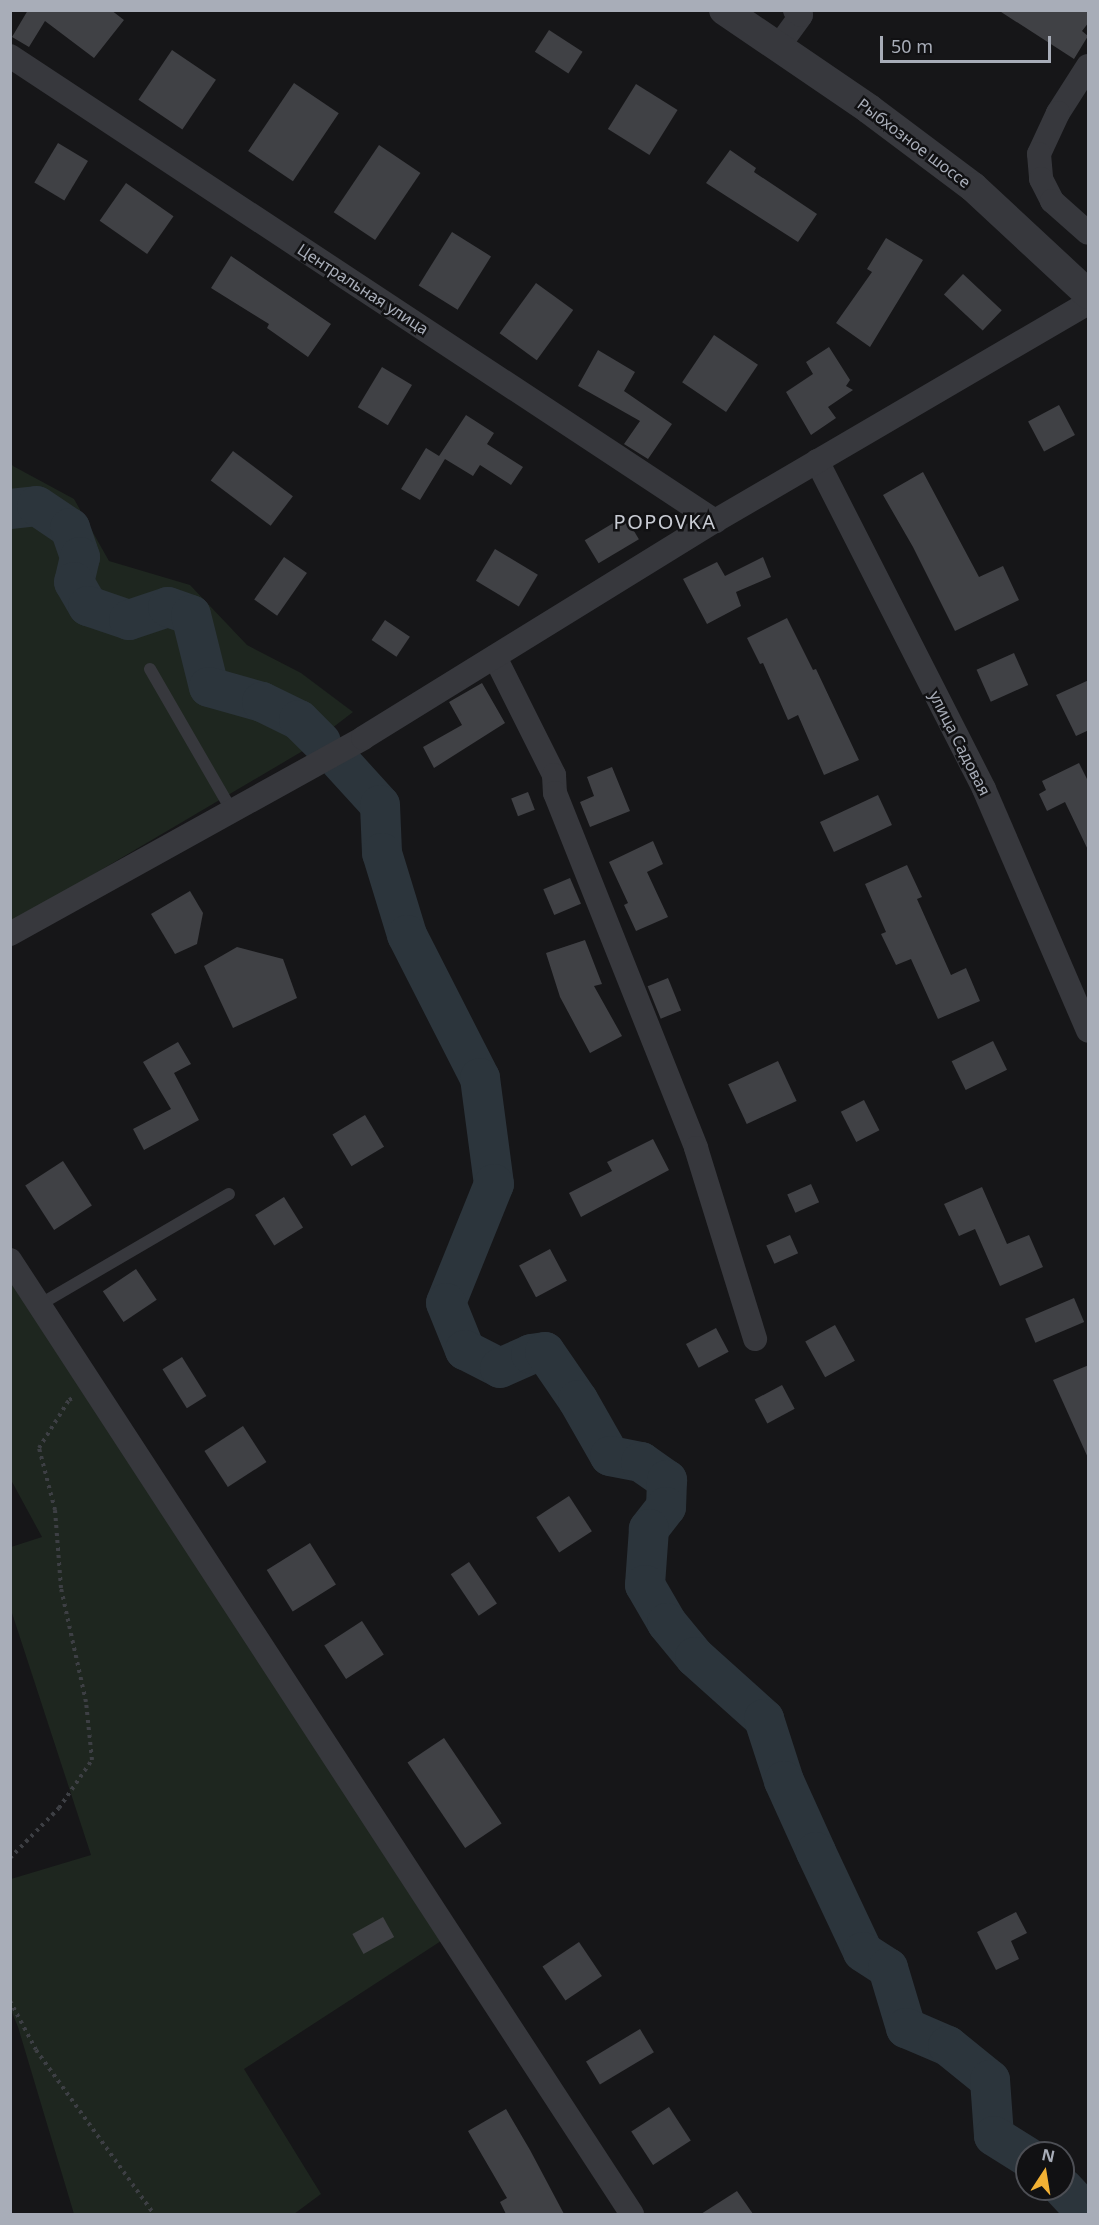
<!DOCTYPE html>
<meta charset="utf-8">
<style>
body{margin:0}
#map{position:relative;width:1099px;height:2225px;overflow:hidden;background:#161618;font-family:"Noto Sans",sans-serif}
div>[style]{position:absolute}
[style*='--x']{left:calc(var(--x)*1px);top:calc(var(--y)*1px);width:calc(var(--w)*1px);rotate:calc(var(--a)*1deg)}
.green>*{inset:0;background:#1e261f}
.river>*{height:40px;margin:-20px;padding:0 20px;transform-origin:20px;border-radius:20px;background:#2c353c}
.building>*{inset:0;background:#404145;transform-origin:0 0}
.path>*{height:4px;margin-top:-2px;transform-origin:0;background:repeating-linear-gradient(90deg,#3d3f44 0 3px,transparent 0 7.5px)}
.service>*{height:12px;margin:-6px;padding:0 6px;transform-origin:6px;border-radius:6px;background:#37383d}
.minor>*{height:24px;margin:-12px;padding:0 12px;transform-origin:12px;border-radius:12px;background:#37383d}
.tertiary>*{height:30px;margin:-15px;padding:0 15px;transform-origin:15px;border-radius:15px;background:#37383d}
span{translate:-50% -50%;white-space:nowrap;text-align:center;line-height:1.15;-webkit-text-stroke:5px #111113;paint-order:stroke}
.street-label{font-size:16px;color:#a8adb8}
.quarter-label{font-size:20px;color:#c9ccd4;letter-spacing:1.5px}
.frame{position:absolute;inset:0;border:12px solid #a8adb8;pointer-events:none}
.north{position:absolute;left:1015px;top:2141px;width:60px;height:60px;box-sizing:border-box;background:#111113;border:2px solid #4d4f55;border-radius:50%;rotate:12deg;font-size:16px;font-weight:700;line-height:24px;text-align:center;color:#a8adb8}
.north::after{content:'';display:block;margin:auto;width:21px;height:27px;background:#f2b134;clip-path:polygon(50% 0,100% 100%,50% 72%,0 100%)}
.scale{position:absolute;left:880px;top:36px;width:171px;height:27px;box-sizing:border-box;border:3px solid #a8adb8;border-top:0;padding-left:8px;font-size:18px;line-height:21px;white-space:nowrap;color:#a8adb8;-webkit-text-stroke:4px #111113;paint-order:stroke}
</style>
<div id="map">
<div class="green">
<i style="clip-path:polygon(10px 462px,13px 466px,74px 499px,109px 561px,190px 585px,247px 645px,301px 673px,353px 712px,301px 752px,11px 923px)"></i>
<i style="clip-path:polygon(10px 1273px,441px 1941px,244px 2069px,321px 2194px,294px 2214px,74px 2214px,18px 2027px,11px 2010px,11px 1879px,91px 1855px,11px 1610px,11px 1547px,42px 1537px,11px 1480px)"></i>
</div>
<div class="river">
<i style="--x:10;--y:509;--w:27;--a:-6"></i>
<i style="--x:37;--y:506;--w:40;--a:34"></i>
<i style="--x:70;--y:528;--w:31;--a:71"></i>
<i style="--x:80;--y:557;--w:26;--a:103"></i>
<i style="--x:74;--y:582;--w:28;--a:60"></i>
<i style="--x:88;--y:606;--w:43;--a:18.9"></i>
<i style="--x:129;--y:620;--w:41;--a:-18.4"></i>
<i style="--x:168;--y:607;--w:24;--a:19"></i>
<i style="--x:191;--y:615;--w:74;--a:76"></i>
<i style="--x:209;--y:687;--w:55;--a:15.8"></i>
<i style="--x:262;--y:702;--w:41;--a:25.9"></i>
<i style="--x:299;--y:720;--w:31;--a:45"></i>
<i style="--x:340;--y:761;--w:59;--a:47.7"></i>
<i style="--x:380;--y:805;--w:48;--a:87.6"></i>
<i style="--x:382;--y:853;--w:86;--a:73"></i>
<i style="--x:407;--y:935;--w:161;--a:63"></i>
<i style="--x:480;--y:1078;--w:107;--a:82.5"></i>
<i style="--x:494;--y:1184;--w:128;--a:112"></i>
<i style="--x:446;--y:1303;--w:51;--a:68"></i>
<i style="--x:465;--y:1350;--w:39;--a:27"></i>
<i style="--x:500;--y:1368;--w:34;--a:-24"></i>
<i style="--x:531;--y:1354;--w:14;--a:-8"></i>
<i style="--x:545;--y:1352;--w:58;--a:55.5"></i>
<i style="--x:578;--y:1400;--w:64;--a:60.3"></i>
<i style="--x:610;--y:1456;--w:32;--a:11"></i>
<i style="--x:641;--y:1462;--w:32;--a:35"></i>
<i style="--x:667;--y:1480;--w:27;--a:92"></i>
<i style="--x:666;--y:1507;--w:28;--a:128"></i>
<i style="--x:649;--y:1529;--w:56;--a:94.1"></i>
<i style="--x:645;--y:1585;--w:44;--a:59.9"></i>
<i style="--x:667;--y:1623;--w:44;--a:50.5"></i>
<i style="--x:695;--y:1657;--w:93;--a:41.9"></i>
<i style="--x:764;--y:1719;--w:65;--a:72.1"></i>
<i style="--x:784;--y:1781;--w:78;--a:65.7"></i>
<i style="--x:816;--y:1852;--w:110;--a:64.8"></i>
<i style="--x:863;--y:1952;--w:30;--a:33"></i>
<i style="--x:888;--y:1968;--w:63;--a:73.3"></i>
<i style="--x:906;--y:2028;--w:46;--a:23.2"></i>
<i style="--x:948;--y:2046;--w:54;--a:39"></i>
<i style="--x:990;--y:2080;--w:56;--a:85.9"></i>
<i style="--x:994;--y:2136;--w:39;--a:32"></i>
<i style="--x:1063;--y:2188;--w:35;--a:47"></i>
</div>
<div class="building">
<i style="clip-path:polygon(28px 10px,111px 10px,124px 20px,94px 58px,45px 21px,29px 47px,12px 37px)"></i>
<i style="clip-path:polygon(998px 10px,1089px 10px,1089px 22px,1082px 31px,1088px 36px,1074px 59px)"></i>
<i style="left:549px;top:30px;width:40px;height:26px;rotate:33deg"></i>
<i style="left:172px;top:50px;width:53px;height:60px;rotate:34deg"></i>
<i style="left:294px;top:83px;width:54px;height:82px;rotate:34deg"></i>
<i style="left:636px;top:84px;width:49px;height:53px;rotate:32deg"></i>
<i style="left:58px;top:143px;width:35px;height:46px;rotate:31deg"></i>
<i style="left:379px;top:145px;width:50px;height:81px;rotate:34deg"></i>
<i style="clip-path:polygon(730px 150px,756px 168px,754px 172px,817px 214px,798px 242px,706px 183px)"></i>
<i style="left:126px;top:183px;width:58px;height:46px;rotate:35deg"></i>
<i style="left:452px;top:232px;width:46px;height:63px;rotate:32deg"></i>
<i style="clip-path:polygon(886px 238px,923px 260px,870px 347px,836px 323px,872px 272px,867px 269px)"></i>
<i style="clip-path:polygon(231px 256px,331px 324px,308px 357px,267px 328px,269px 324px,211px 288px)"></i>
<i style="left:963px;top:274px;width:53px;height:28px;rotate:43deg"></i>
<i style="left:536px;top:283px;width:46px;height:62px;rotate:36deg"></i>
<i style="left:714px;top:335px;width:53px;height:57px;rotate:34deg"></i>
<i style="clip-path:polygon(829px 347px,850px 380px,846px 386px,853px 390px,828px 407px,836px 418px,811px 435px,786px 392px,813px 374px,806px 362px)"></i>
<i style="clip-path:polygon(598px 350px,635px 372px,624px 391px,672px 424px,648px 459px,624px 444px,640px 421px,578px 386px)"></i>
<i style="left:382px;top:367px;width:35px;height:47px;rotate:31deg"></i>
<i style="left:1059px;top:405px;width:34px;height:35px;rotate:62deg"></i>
<i style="clip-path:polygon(466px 415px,494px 433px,487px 444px,523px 467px,511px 485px,480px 465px,473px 476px,445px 459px,420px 500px,401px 489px,426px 448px,439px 456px)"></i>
<i style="left:233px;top:451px;width:75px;height:37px;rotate:37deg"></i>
<i style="clip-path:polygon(923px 472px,979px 577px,1003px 566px,1019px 600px,955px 631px,913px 547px,883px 495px)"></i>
<i style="left:625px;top:516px;width:27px;height:47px;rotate:59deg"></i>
<i style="left:495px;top:549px;width:50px;height:37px;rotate:31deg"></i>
<i style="left:284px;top:557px;width:28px;height:52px;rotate:35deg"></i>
<i style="clip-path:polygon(763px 557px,771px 577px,736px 592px,741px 606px,707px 624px,683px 579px,717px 562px,725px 576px)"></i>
<i style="clip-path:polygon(787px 618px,813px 670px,816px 669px,859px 760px,824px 775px,798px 715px,788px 720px,763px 663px,760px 664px,747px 638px)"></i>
<i style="left:385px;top:620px;width:30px;height:24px;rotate:34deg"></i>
<i style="left:1014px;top:653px;width:35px;height:41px;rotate:66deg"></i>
<i style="clip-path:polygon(1089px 680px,1089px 730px,1076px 736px,1056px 695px)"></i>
<i style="clip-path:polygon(482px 683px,505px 723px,434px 768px,423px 747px,462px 725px,449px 702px)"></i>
<i style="clip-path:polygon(1079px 763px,1089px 783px,1089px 852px,1065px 802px,1047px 811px,1039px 794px,1046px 790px,1042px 781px)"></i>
<i style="clip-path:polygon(612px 767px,630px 811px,590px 827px,580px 802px,594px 796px,587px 777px)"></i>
<i style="left:528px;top:792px;width:19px;height:18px;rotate:69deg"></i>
<i style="left:878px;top:795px;width:33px;height:64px;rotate:65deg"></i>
<i style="clip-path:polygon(653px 841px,663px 864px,647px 872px,668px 917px,636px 931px,624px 905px,628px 903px,609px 862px)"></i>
<i style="clip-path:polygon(907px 865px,922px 897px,917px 899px,951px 975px,966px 968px,980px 1001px,938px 1019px,911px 959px,896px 965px,881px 934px,886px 932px,865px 884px)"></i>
<i style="left:570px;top:878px;width:28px;height:29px;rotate:67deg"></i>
<i style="clip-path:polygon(190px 891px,203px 913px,197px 944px,175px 954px,151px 914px)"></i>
<i style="clip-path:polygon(585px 940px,602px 984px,594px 986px,622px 1036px,590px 1053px,560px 997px,546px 953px)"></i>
<i style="clip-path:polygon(237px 947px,283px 959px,297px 998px,233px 1028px,204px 966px)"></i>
<i style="left:668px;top:978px;width:35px;height:22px;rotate:68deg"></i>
<i style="left:993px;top:1041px;width:32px;height:46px;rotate:64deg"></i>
<i style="clip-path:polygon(178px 1042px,191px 1064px,174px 1073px,199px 1120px,144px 1150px,133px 1129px,171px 1109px,143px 1062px)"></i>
<i style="left:778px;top:1061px;width:44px;height:55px;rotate:65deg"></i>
<i style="left:864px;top:1100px;width:34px;height:26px;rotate:63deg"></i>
<i style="left:365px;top:1115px;width:37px;height:38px;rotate:59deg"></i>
<i style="clip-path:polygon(653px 1139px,669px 1170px,581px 1217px,569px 1193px,612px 1171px,607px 1162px)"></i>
<i style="left:63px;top:1161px;width:53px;height:45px;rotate:57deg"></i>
<i style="left:811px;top:1184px;width:20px;height:26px;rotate:66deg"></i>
<i style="clip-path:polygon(982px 1187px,1007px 1244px,1029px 1235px,1043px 1267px,1000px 1286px,975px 1229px,959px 1236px,944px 1204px)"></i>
<i style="left:284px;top:1197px;width:36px;height:34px;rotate:58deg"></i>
<i style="left:790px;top:1235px;width:20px;height:26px;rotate:66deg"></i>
<i style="left:550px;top:1249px;width:36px;height:35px;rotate:62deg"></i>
<i style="left:136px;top:1269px;width:37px;height:40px;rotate:56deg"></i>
<i style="left:1074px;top:1298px;width:26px;height:53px;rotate:67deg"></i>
<i style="left:835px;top:1325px;width:41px;height:34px;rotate:61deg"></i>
<i style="left:716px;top:1328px;width:27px;height:34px;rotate:62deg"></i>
<i style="left:182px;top:1357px;width:46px;height:23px;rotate:58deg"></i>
<i style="clip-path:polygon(1089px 1365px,1089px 1460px,1053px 1380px)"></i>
<i style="left:782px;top:1385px;width:27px;height:31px;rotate:62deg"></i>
<i style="left:243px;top:1426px;width:43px;height:46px;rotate:57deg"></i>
<i style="left:569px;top:1496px;width:42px;height:39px;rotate:57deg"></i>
<i style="left:310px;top:1543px;width:49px;height:51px;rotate:58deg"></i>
<i style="left:469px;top:1562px;width:50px;height:22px;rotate:56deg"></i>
<i style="left:362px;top:1621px;width:40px;height:45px;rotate:57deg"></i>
<i style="left:444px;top:1738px;width:103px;height:44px;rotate:56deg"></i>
<i style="clip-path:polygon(1016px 1912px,1027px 1933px,1011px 1941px,1019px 1959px,996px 1970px,977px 1932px)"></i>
<i style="left:383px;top:1917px;width:23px;height:35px;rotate:61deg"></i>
<i style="left:579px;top:1942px;width:41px;height:44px;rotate:56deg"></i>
<i style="left:640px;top:2029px;width:27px;height:63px;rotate:59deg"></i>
<i style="left:669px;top:2107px;width:40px;height:45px;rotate:57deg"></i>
<i style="clip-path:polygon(506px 2109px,530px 2150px,564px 2214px,506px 2214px,500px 2202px,507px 2198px,468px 2131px)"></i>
<i style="clip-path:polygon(737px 2191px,753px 2214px,701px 2214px)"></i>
</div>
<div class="path">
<i style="--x:10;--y:1858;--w:70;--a:-45.6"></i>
<i style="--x:59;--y:1808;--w:58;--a:-55.5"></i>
<i style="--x:92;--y:1760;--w:58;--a:-95.9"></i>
<i style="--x:86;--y:1702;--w:117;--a:-102.4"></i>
<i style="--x:61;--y:1588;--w:78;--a:-94.4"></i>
<i style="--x:55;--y:1510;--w:64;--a:-104.5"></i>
<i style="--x:39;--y:1448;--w:57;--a:-58"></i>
<i style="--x:69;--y:1400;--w:7;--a:-27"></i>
<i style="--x:10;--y:2001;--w:55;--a:62"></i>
<i style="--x:36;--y:2050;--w:202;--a:54.3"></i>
</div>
<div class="service">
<i style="--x:150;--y:669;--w:164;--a:60"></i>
<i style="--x:39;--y:1305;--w:220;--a:-30.3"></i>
</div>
<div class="minor">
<i style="--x:778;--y:47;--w:39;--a:-54"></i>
<i style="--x:801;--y:15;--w:8;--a:-140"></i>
<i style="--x:10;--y:56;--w:845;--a:33.41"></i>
<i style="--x:1088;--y:66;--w:56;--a:122.6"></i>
<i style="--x:1058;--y:113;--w:45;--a:114.9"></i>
<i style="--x:1039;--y:154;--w:25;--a:85"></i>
<i style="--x:1041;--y:179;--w:25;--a:63"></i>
<i style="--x:1052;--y:201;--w:48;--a:41.6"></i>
<i style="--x:817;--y:461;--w:368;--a:63"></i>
<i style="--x:984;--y:789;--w:263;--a:66.7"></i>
<i style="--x:495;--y:657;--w:132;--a:63.4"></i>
<i style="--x:554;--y:775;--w:18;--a:87"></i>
<i style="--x:555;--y:793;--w:382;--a:68.3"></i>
<i style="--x:696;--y:1148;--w:200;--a:72.8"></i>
<i style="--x:10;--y:934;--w:404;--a:-29"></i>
<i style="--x:363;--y:738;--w:414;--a:-31.7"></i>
<i style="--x:715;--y:521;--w:432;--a:-30.3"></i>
<i style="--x:10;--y:1260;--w:1139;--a:56.9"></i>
</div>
<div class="tertiary">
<i style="--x:724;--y:10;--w:176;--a:34.3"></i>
<i style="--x:869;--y:109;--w:130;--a:36.9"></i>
<i style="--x:973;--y:187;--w:157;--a:42.9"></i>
</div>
<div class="street-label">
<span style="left:914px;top:143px;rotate:37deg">Рыбхозное шоссе</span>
<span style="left:363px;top:289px;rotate:33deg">Центральная улица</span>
<span style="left:960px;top:743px;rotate:63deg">улица Садовая</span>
</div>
<div class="quarter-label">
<span style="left:665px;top:521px">POPOVKA</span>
</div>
<div class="frame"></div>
<div class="north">N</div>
<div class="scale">50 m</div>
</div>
